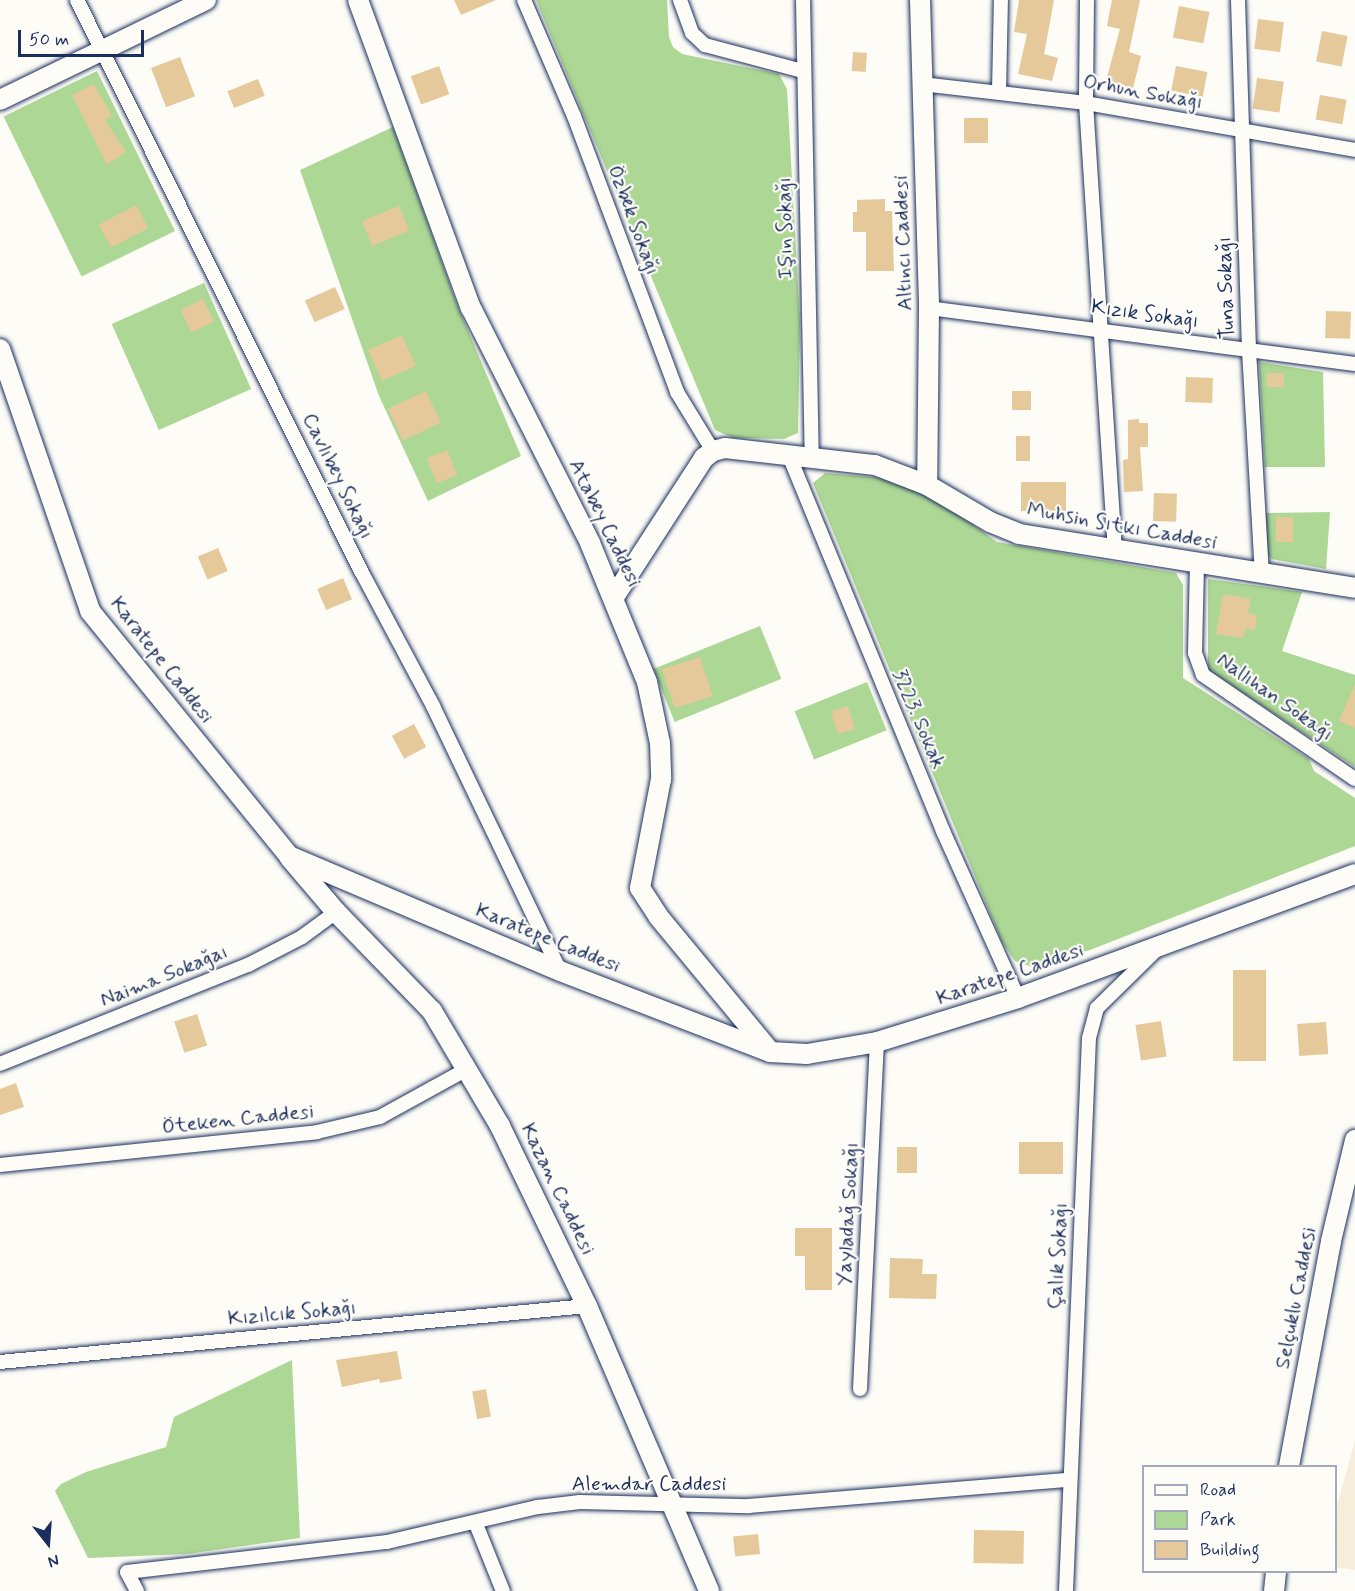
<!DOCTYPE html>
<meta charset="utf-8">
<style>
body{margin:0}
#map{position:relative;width:1355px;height:1591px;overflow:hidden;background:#fdfcf7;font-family:Mynerve,sans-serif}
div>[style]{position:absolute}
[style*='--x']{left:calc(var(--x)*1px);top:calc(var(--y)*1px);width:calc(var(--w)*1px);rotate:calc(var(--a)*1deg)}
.built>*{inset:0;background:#f6eddb}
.green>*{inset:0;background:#add794;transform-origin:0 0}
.building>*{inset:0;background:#e5c99a;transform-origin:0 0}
.roads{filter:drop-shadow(0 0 2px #1b2f5e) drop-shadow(0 0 2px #1b2f5e)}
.street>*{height:14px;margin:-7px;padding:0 7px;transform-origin:7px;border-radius:7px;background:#fdfcf7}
.secondary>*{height:20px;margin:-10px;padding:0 10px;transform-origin:10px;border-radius:10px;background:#fdfcf7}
span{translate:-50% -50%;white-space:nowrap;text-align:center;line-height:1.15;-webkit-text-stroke:4.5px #fdfcf7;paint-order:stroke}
.street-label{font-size:21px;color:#1b2f5e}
.legend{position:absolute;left:1142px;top:1465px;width:195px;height:108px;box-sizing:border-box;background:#fdfcf7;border:2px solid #a3aaba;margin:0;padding:8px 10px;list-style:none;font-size:18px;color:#1b2f5e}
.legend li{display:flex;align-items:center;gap:12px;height:30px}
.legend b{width:30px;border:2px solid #a3aaba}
.north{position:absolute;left:18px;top:1513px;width:60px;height:60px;-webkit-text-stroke:4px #fdfcf7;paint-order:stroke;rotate:163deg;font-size:16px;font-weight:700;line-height:24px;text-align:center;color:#1b2f5e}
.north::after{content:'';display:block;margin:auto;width:21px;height:27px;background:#1b2f5e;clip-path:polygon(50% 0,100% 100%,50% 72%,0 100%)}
.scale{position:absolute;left:18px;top:30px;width:126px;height:27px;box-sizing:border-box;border:3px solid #1b2f5e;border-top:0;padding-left:8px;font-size:18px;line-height:21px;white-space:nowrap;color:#1b2f5e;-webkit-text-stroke:4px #fdfcf7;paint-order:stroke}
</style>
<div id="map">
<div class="built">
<i style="clip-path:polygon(1355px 1440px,1355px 1570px,1336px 1567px,1336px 1509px)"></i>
</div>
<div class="green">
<i style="clip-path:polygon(536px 0,667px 0,669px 37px,673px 47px,682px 54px,779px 74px,787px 89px,800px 322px,798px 433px,784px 439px,734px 438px,715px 430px)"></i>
<i style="left:97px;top:71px;width:178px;height:104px;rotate:64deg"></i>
<i style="clip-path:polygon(393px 127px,458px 307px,521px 456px,428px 501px,379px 396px,300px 170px)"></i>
<i style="left:204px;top:283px;width:116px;height:101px;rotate:66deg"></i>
<i style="clip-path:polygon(1259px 362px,1323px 372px,1325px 467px,1265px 467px)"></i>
<i style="clip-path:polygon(825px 473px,885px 478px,941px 502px,997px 542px,1176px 573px,1183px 585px,1183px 678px,1309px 759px,1314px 771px,1355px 798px,1355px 846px,1090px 950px,1032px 967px,1015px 961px,1002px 942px,813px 483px)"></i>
<i style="clip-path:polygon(1330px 512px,1326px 569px,1271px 559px,1267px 552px,1266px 513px)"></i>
<i style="clip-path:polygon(1208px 579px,1302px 592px,1282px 651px,1355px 675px,1355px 767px,1208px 670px)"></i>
<i style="left:760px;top:626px;width:57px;height:115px;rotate:68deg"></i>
<i style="left:867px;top:682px;width:52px;height:78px;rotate:68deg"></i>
<i style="clip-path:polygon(292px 1360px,300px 1538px,187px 1554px,88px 1558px,55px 1491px,61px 1484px,86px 1472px,166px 1447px,174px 1417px)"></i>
</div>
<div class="building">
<i style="clip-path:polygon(454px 0,496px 0,461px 15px)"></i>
<i style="clip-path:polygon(1019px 0,1054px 0,1044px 54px,1058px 58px,1052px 81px,1018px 74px,1027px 34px,1014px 32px)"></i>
<i style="clip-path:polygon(1112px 0,1140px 0,1129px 52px,1141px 56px,1133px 88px,1106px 81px,1120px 29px,1107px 26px)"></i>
<i style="left:1179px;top:6px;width:31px;height:32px;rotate:11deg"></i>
<i style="left:1258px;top:19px;width:26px;height:30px;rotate:7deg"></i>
<i style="left:1322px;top:31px;width:26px;height:31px;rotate:11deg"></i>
<i style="left:853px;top:52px;width:14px;height:19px;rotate:4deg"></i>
<i style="left:180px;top:57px;width:42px;height:31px;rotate:69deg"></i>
<i style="left:439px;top:66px;width:30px;height:30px;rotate:70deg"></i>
<i style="left:1176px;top:66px;width:32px;height:25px;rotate:11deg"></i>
<i style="left:1257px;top:78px;width:27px;height:31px;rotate:8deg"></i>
<i style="left:258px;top:79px;width:18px;height:33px;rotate:68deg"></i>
<i style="clip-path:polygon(94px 84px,112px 116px,105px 120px,126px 152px,107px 165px,72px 95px)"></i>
<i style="left:1320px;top:95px;width:27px;height:25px;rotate:10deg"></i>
<i style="left:964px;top:118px;width:24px;height:25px"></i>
<i style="clip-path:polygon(885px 199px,885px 211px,892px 211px,894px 271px,866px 271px,866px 232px,853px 232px,853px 212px,857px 212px,857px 200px)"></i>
<i style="left:136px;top:205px;width:26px;height:42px;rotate:62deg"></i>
<i style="left:399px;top:206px;width:27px;height:40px;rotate:68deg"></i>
<i style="left:335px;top:287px;width:24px;height:33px;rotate:66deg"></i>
<i style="left:203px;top:299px;width:25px;height:25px;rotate:64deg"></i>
<i style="left:1326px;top:311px;width:25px;height:27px;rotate:2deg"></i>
<i style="left:402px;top:335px;width:34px;height:37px;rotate:66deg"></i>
<i style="left:1284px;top:373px;width:14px;height:17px;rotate:90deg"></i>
<i style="left:1186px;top:377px;width:27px;height:25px;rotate:2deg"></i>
<i style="left:426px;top:391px;width:35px;height:42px;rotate:65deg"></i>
<i style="left:1012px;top:391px;width:19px;height:19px"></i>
<i style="clip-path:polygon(1139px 419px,1139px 423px,1148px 423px,1148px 447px,1140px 447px,1143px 491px,1124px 492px,1123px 460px,1128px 459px,1128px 420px)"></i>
<i style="left:1016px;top:436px;width:14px;height:25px"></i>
<i style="left:447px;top:450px;width:27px;height:22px;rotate:68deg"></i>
<i style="left:1066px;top:482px;width:29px;height:45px;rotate:90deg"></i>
<i style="left:1154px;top:493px;width:23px;height:28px;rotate:2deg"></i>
<i style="left:1276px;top:517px;width:17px;height:25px"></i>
<i style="left:218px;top:548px;width:25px;height:22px;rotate:67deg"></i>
<i style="left:343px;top:578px;width:23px;height:28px;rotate:67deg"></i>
<i style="clip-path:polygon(1223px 594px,1251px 599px,1248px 613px,1257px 615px,1255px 630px,1246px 628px,1243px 638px,1216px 634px)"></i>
<i style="left:700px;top:657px;width:41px;height:40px;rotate:72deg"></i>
<i style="clip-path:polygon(1355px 684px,1355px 728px,1339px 721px)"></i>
<i style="left:848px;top:706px;width:24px;height:18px;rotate:73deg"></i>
<i style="left:414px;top:724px;width:26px;height:25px;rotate:62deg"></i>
<i style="left:1233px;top:970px;width:33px;height:91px"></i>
<i style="left:197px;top:1014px;width:33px;height:24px;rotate:72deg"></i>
<i style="left:1161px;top:1021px;width:36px;height:26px;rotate:81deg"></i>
<i style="left:1326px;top:1022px;width:32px;height:29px;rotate:86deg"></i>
<i style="clip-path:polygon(16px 1083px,24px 1107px,0 1115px,0 1089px)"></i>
<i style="left:1019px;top:1142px;width:44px;height:32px"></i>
<i style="left:897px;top:1147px;width:20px;height:26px"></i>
<i style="clip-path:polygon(795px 1228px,832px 1228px,832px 1290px,805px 1290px,805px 1256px,795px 1256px)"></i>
<i style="clip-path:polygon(890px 1258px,923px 1259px,922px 1274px,937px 1274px,936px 1299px,889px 1298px)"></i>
<i style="clip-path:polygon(397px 1351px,402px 1379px,380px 1383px,379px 1379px,342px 1387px,336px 1360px)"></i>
<i style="left:486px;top:1389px;width:28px;height:14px;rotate:80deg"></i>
<i style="left:974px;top:1530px;width:50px;height:33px;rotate:1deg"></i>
<i style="left:758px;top:1534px;width:20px;height:25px;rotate:84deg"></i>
</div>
<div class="roads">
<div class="street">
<i style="--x:77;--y:0;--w:638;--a:63.56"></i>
<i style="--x:361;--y:571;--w:153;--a:61.9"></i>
<i style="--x:433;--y:706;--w:294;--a:64.4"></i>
<i style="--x:524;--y:0;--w:126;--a:66.7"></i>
<i style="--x:574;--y:116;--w:295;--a:69.5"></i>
<i style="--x:677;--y:392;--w:69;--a:58.6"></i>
<i style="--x:680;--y:0;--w:35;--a:70"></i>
<i style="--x:692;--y:33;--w:18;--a:43"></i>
<i style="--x:705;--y:45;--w:101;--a:14.9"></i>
<i style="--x:803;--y:0;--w:455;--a:88.9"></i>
<i style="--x:1087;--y:0;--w:103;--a:90.6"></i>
<i style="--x:1086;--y:103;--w:449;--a:86.3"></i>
<i style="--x:1238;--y:0;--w:350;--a:88.2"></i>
<i style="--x:1249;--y:350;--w:224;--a:86.7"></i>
<i style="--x:922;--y:84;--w:165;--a:6.6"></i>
<i style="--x:1086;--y:103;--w:273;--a:9.9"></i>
<i style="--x:999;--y:92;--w:92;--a:-88.8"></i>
<i style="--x:929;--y:308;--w:430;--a:7.5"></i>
<i style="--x:788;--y:453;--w:409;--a:67.7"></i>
<i style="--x:943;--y:831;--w:183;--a:65.8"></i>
<i style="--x:1197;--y:564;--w:89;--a:91.3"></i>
<i style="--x:1195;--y:653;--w:23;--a:70"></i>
<i style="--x:1203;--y:675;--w:184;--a:34.4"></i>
<i style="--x:0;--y:1064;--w:267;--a:-21.8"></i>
<i style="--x:248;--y:965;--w:61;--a:-27.4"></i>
<i style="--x:302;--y:937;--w:42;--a:-36.3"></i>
<i style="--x:0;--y:1165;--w:319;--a:-5.9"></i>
<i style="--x:317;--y:1132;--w:65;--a:-13.4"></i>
<i style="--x:380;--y:1117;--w:99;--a:-28.9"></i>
<i style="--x:0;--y:1362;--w:590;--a:-5.45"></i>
<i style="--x:860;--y:1389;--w:347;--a:-87.2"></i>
<i style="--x:476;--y:1524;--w:72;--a:68.1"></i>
<i style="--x:137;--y:1591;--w:21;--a:-118"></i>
<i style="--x:127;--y:1572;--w:262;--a:-6.6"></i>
<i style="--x:387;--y:1542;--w:155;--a:-13.1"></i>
<i style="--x:538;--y:1507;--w:42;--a:-6.8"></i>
<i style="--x:580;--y:1502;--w:169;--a:1.4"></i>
<i style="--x:749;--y:1506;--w:320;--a:-4.7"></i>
<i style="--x:1066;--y:1591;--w:553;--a:-87.62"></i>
<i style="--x:1089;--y:1038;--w:31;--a:-75"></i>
<i style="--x:1097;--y:1008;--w:83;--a:-44.5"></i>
</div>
<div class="secondary">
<i style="--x:358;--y:0;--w:328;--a:69.9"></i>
<i style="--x:471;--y:308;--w:263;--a:63.1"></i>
<i style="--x:590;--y:543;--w:150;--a:67.7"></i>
<i style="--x:647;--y:682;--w:62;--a:78"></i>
<i style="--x:660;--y:743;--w:36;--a:88"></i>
<i style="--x:661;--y:779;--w:111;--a:100.9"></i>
<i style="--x:640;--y:888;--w:33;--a:57"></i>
<i style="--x:658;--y:916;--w:173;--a:50.4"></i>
<i style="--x:920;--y:0;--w:308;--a:88.3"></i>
<i style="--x:929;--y:308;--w:177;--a:90.6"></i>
<i style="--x:0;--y:100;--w:229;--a:-25.9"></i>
<i style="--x:0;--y:349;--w:277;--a:71"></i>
<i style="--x:90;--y:611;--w:316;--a:50.9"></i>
<i style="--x:289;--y:856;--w:294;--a:23"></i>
<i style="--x:560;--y:971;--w:225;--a:21.1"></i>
<i style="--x:770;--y:1052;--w:37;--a:3"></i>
<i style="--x:807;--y:1054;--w:71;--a:-9.7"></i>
<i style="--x:877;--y:1042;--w:148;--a:-17.3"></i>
<i style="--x:1018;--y:998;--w:359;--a:-20.2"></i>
<i style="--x:614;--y:597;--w:166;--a:-57.1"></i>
<i style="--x:704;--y:458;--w:11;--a:-38"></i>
<i style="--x:713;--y:451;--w:12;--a:-14"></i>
<i style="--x:725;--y:448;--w:151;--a:6.5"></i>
<i style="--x:875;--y:465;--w:56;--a:21"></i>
<i style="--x:927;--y:485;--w:73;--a:30.4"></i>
<i style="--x:990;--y:522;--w:31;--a:22"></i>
<i style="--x:1019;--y:534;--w:340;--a:9.1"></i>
<i style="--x:290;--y:858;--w:71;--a:49.6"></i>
<i style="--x:336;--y:912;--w:138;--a:45.9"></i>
<i style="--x:432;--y:1011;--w:134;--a:59.4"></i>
<i style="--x:500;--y:1126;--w:200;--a:64.2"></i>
<i style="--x:587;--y:1306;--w:310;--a:66.8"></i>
<i style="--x:1289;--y:1466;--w:229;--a:-79.4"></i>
<i style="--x:1331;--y:1241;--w:104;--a:-76.6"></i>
<i style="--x:1274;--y:1591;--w:19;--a:-84"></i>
</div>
</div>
<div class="street-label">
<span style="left:1143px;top:92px;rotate:10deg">Orhun Sokağı</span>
<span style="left:634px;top:220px;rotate:70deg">Özbek Sokağı</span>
<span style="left:785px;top:228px;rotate:-91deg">Işın Sokağı</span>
<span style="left:903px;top:243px;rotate:-92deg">Altıncı Caddesi</span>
<span style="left:1226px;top:288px;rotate:-92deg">Tuna Sokağı</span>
<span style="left:1145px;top:314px;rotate:8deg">Kızık Sokağı</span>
<span style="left:338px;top:476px;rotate:64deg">Cavlıbey Sokağı</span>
<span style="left:605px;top:523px;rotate:64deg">Atabey Caddesi</span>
<span style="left:1122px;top:526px;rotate:10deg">Muhsin Sıtkı Caddesi</span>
<span style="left:162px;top:660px;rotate:52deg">Karatepe Caddesi</span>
<span style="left:1275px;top:697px;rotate:35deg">Nallıhan Sokağı</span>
<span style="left:919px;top:719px;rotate:67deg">3223. Sokak</span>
<span style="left:548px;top:938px;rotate:22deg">Karatepe Caddesi</span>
<span style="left:1010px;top:974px;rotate:-19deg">Karatepe Caddesi</span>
<span style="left:164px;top:976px;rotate:-22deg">Naima Sokağaı</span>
<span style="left:238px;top:1119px;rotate:-6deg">Öteken Caddesi</span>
<span style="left:558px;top:1189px;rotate:64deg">Kazan Caddesi</span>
<span style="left:848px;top:1214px;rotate:-87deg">Yayladağ Sokağı</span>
<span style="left:1058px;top:1256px;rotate:-87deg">Çalık Sokağı</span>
<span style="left:1296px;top:1298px;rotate:-79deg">Selçuklu Caddesi</span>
<span style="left:292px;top:1313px;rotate:-5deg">Kızılcık Sokağı</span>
<span style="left:649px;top:1484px">Alemdar Caddesi</span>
</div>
<ul class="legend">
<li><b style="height:8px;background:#fdfcf7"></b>Road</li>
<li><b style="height:16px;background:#add794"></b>Park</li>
<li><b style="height:16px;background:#e5c99a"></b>Building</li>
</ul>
<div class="north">N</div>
<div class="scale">50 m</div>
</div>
